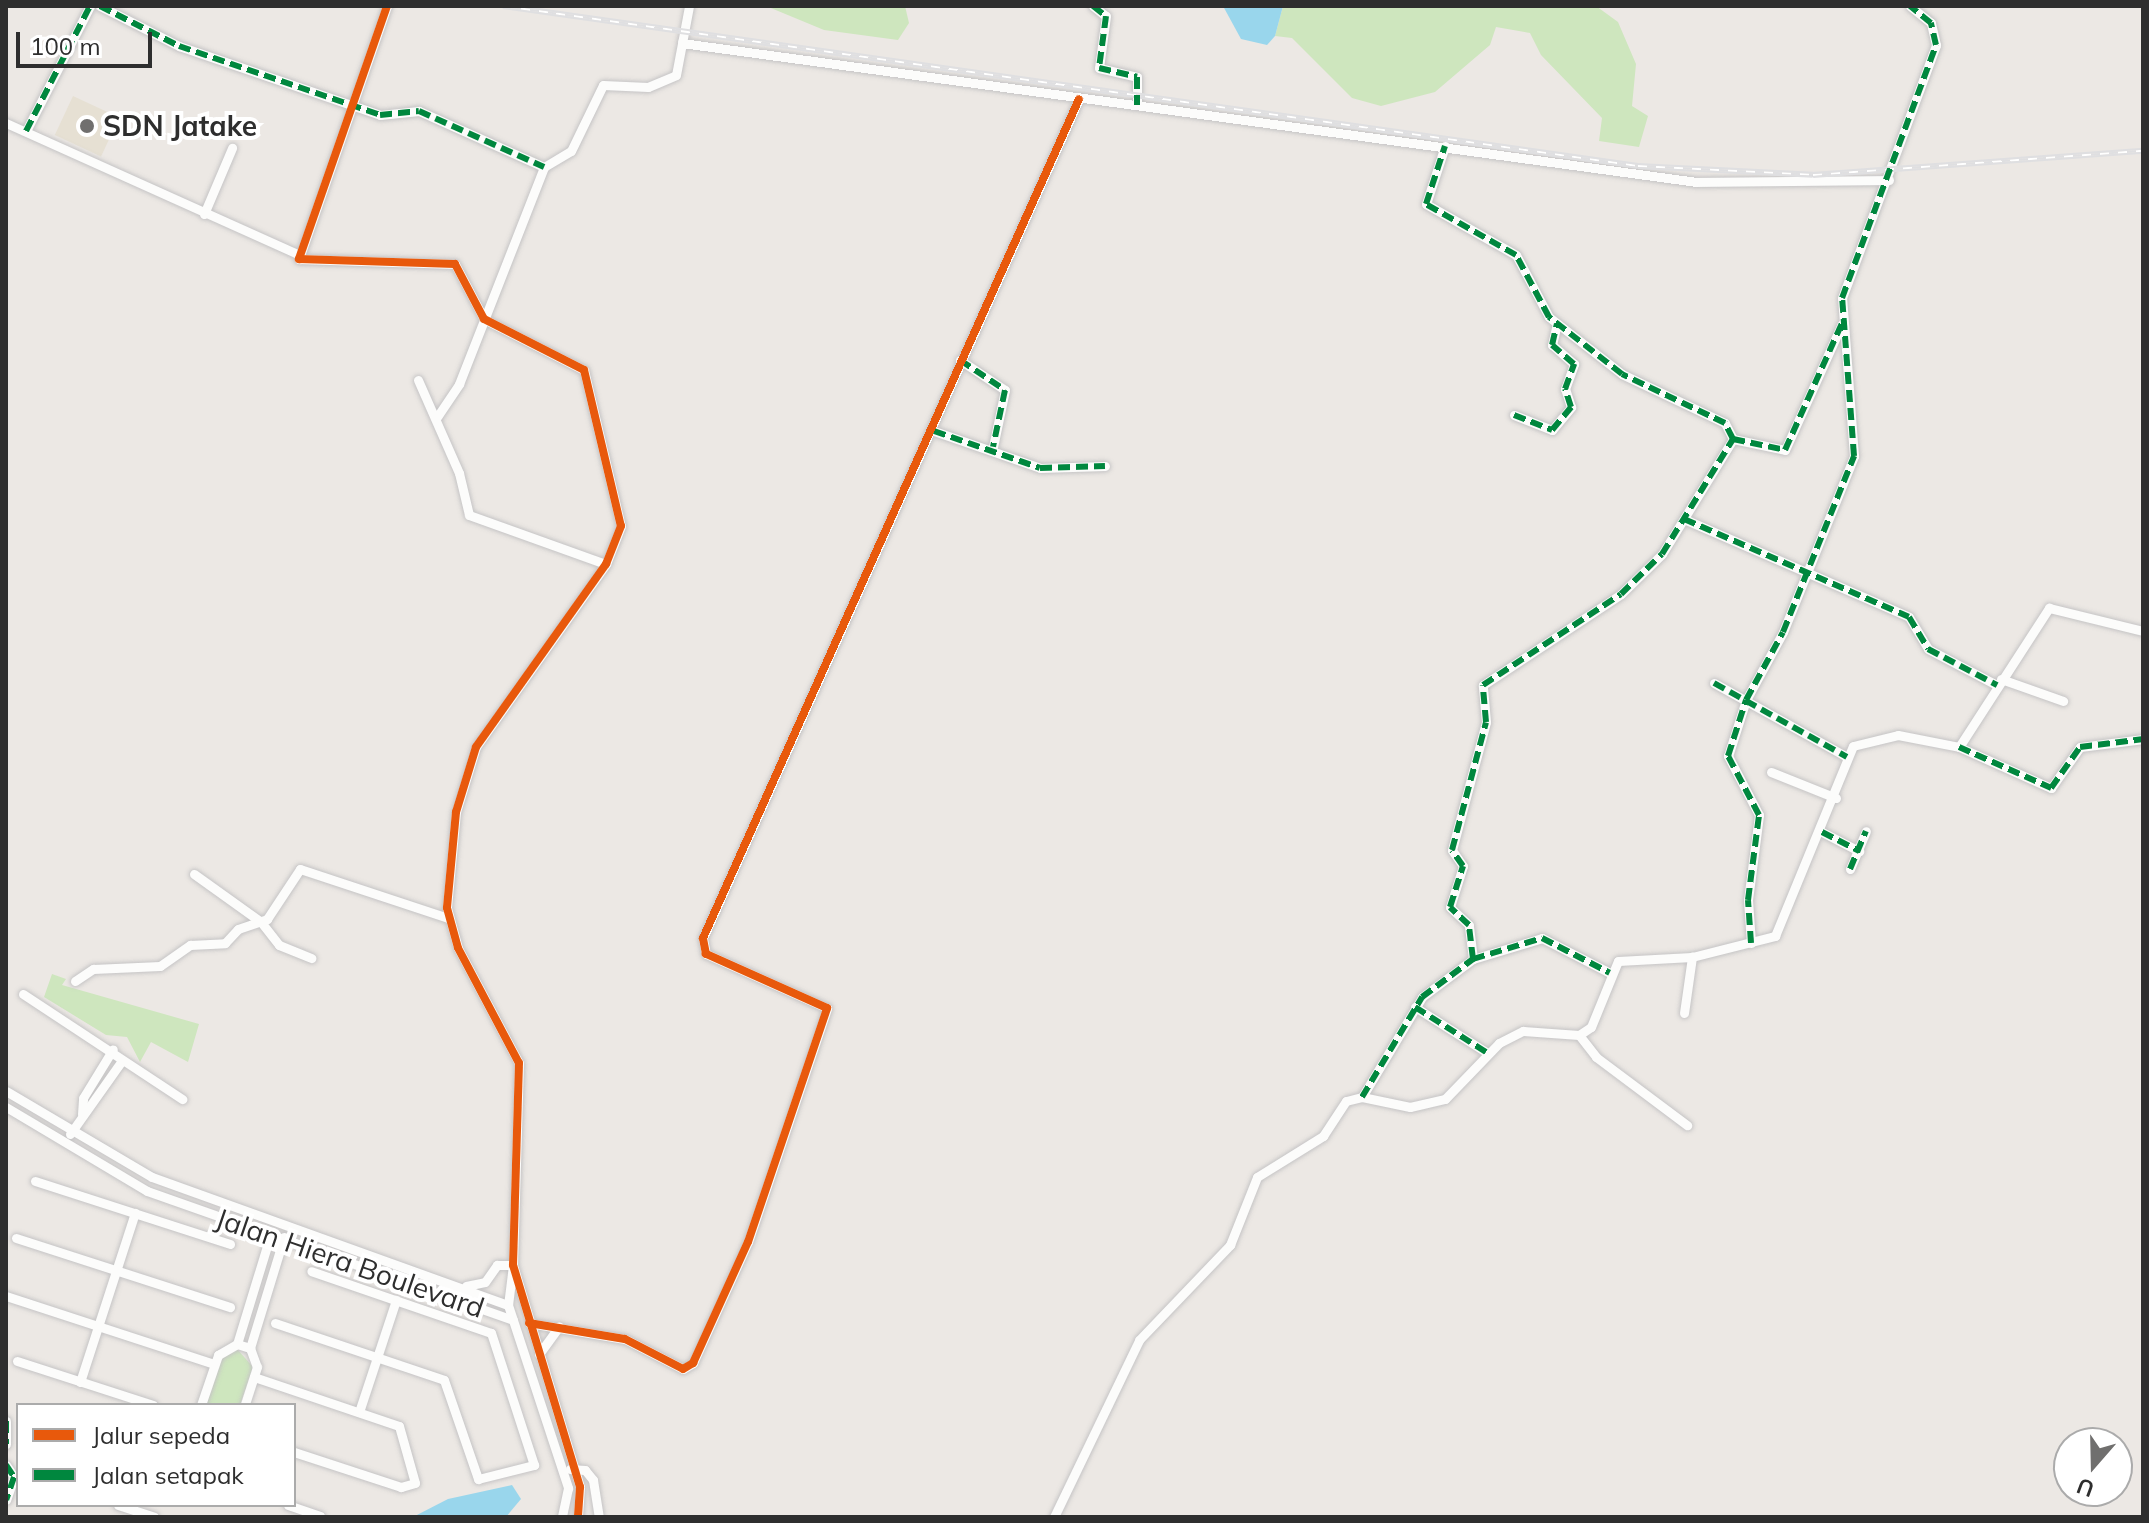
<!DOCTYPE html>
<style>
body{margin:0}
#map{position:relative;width:2149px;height:1523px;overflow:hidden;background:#ece8e4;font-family:Mulish,sans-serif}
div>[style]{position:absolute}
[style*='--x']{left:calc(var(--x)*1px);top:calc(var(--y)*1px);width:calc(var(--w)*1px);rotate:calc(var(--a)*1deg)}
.education>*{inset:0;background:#e6e0d3;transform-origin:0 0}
.green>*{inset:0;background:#cee6be}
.water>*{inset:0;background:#99d6ec}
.roads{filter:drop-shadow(0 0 2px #c5c4c5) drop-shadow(0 0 2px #c5c4c5)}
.street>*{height:9px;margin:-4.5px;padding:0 4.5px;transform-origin:4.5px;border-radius:4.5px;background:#fcfcfb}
.rail>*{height:6px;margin-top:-3px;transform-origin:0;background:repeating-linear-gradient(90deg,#fff 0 9px,#dfdfe1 0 18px);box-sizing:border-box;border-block:2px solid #dfdfe1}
.quiet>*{height:6px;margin-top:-3px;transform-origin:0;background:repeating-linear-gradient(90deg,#00873e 0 12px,transparent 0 18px)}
.cycleway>*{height:8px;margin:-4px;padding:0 4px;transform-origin:4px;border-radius:4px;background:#e8590c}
.dots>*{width:22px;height:22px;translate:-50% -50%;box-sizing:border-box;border:4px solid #fff;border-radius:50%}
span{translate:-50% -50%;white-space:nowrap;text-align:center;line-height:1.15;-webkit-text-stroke:8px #fff;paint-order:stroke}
.poi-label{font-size:28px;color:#2e2e2e;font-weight:700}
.left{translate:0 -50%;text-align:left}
.street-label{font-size:28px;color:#2e2e2e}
.frame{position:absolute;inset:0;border:8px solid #2e2e2e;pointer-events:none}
.legend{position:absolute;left:16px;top:1403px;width:280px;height:104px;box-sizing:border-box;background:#fff;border:2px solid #ababab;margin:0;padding:10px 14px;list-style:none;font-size:24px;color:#2e2e2e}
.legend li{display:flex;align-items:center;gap:16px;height:40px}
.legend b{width:40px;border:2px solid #ababab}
.north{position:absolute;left:2053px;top:1427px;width:80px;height:80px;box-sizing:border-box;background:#fff;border:2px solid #ababab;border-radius:50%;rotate:200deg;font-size:22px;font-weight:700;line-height:32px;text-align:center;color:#2e2e2e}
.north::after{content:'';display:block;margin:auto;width:28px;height:36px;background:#706f6e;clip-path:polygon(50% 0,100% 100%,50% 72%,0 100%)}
.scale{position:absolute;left:16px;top:32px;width:136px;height:36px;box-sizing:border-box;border:4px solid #2e2e2e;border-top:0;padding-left:10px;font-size:24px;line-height:28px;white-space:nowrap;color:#2e2e2e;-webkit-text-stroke:6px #fff;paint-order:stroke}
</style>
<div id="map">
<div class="education">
<i style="left:73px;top:96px;width:51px;height:43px;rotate:25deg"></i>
</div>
<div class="green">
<i style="clip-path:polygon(766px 6px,905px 6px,909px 23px,898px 40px,824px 30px)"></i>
<i style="clip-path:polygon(1283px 6px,1596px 6px,1618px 22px,1636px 64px,1632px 106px,1648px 116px,1639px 147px,1599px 141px,1602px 118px,1541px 55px,1530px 33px,1496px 27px,1490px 45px,1435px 92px,1381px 106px,1352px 98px,1292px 38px,1275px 36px)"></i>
<i style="clip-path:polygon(52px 974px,66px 979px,62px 985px,199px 1024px,188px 1062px,151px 1042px,140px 1062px,127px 1037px,106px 1035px,44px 997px)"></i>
<i style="clip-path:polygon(237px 1349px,253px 1367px,240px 1405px,204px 1405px,222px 1355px)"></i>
</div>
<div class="water">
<i style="clip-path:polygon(1223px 6px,1283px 6px,1275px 36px,1267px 45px,1241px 39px)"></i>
<i style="clip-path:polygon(512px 1485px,521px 1499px,506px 1517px,413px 1517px,448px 1499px)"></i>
</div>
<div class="roads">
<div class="street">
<i style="--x:100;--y:6;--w:89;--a:26.9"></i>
<i style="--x:179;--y:46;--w:213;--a:18.9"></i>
<i style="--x:380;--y:115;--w:39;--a:-6"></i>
<i style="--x:419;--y:111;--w:137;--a:24.1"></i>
<i style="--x:387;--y:6;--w:268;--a:109.2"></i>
<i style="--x:299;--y:259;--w:156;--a:1.8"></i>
<i style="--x:455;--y:264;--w:62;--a:62.2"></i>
<i style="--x:484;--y:319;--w:112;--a:27"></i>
<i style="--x:584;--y:370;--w:160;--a:76.7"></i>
<i style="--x:621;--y:526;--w:41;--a:111.5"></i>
<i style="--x:606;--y:564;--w:224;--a:125.4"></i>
<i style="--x:476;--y:747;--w:68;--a:107.1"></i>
<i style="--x:456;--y:812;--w:96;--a:95.4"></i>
<i style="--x:447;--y:908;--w:41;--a:74.6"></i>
<i style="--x:458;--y:948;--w:130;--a:62.1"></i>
<i style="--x:519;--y:1063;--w:202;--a:91.7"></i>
<i style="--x:513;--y:1265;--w:232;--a:73.2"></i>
<i style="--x:580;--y:1487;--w:30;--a:94"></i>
<i style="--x:1093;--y:6;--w:16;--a:38"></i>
<i style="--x:1106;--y:16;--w:52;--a:97.7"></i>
<i style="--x:1099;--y:68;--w:39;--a:13"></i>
<i style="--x:1137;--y:77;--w:28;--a:90"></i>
<i style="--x:682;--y:43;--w:1024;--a:7.8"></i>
<i style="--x:1697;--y:182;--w:192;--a:-0.6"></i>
<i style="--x:6;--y:123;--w:319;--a:24.2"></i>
<i style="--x:26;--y:131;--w:140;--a:-62.9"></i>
<i style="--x:204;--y:214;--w:72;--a:-67"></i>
<i style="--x:960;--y:360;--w:54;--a:33.7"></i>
<i style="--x:1005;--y:390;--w:58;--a:101.9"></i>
<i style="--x:418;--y:380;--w:102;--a:66.2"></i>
<i style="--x:459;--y:473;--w:43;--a:76.6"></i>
<i style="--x:469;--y:515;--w:145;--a:19.7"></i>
<i style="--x:1514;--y:415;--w:41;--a:21.5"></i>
<i style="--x:1552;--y:430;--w:30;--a:-50"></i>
<i style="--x:1571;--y:407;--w:19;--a:-108"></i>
<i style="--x:1565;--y:389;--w:27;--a:-70"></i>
<i style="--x:1574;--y:364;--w:29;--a:-139"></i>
<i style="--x:1552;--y:345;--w:22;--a:-77"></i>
<i style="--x:437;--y:417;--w:40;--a:-56"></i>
<i style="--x:459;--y:384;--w:233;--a:-68.6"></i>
<i style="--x:544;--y:167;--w:31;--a:-31"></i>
<i style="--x:571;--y:151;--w:73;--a:-64.1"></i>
<i style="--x:603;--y:85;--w:45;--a:2.5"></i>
<i style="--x:648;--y:87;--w:30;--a:-23"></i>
<i style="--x:676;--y:75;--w:70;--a:-79.3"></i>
<i style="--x:934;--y:431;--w:112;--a:19.2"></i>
<i style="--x:1040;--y:468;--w:65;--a:-1.8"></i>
<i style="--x:1733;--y:439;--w:53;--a:11.9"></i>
<i style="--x:1785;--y:450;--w:138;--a:-65.7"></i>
<i style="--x:1684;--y:519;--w:245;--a:23.5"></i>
<i style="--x:1909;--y:617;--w:37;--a:59"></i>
<i style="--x:1928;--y:649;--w:78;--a:27.6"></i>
<i style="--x:2001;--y:679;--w:66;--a:19.5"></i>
<i style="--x:1714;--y:683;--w:152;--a:29.1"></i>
<i style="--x:1959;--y:747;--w:101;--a:24"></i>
<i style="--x:2051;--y:788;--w:50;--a:-54.7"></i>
<i style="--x:2080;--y:747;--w:64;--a:-7.2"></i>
<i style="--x:1771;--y:772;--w:70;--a:21.8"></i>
<i style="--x:1822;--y:832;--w:42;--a:27.2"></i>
<i style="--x:1850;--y:869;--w:41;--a:-67.2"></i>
<i style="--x:194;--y:874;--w:82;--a:35.6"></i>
<i style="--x:261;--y:922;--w:29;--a:52"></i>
<i style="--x:279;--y:945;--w:35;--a:22"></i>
<i style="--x:1751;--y:943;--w:43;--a:-94"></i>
<i style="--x:1748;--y:900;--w:86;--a:-82.6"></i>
<i style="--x:1759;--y:815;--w:67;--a:-117.7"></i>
<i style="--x:1728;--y:756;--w:59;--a:-72.2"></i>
<i style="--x:1746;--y:700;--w:77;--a:-61.4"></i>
<i style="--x:1783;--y:632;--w:190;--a:-68"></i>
<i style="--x:1854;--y:456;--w:158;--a:-94.3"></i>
<i style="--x:1842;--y:298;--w:270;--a:-69.6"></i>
<i style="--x:1936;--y:45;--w:23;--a:-103"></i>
<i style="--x:1931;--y:23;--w:27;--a:-141"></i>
<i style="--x:1473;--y:959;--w:72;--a:-16.9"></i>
<i style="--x:1542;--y:938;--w:76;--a:27.2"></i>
<i style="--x:75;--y:981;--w:22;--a:-34"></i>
<i style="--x:93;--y:969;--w:67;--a:-2.6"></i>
<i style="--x:160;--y:966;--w:37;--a:-35"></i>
<i style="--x:190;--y:945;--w:35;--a:-3"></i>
<i style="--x:225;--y:943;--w:19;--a:-47"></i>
<i style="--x:238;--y:929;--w:31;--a:-19"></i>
<i style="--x:267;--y:919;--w:60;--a:-56.6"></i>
<i style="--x:300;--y:869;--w:156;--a:18.3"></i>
<i style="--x:23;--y:994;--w:191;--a:33.4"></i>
<i style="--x:1415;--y:1007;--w:84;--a:32.4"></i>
<i style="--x:1684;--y:1013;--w:57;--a:-81.9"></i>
<i style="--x:1579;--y:1035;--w:28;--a:52"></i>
<i style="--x:1596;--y:1057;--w:114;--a:36.8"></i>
<i style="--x:6;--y:1091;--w:169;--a:30.5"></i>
<i style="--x:152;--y:1177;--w:378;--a:19.8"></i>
<i style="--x:1362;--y:1097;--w:117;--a:-59"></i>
<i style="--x:1422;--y:997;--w:64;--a:-36.7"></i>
<i style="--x:1473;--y:959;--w:34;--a:-97"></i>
<i style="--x:1469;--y:925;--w:26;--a:-137"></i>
<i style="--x:1450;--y:907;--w:43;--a:-72.4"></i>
<i style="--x:1463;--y:866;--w:19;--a:-125"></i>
<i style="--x:1452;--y:850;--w:132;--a:-75.1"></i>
<i style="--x:1486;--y:722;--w:37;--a:-95"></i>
<i style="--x:1483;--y:685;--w:165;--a:-33.4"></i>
<i style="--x:1621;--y:594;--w:57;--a:-44.3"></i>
<i style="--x:1662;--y:554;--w:135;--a:-58.3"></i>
<i style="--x:1733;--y:439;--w:18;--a:-117"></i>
<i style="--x:1725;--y:423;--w:114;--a:-154.6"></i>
<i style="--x:1622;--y:374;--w:93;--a:-142"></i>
<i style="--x:1549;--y:317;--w:70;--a:-118"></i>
<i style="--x:1516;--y:255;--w:103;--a:-150.5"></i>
<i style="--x:1426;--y:204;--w:61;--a:-71.9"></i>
<i style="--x:6;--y:1107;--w:164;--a:30.8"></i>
<i style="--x:147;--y:1191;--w:388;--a:19.4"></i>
<i style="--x:82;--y:1114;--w:16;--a:-86"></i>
<i style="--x:83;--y:1098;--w:57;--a:-58.5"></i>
<i style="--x:70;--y:1134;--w:88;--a:-54.7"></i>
<i style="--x:35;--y:1181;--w:205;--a:17.9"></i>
<i style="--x:16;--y:1238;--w:225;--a:17.9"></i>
<i style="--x:513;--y:1265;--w:40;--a:97.1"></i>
<i style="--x:508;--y:1305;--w:193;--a:71.8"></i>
<i style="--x:568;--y:1488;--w:30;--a:102"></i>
<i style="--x:466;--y:1286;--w:19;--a:-12"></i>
<i style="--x:485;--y:1282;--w:21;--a:-55"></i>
<i style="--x:497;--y:1265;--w:16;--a:0"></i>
<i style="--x:6;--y:1296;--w:219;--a:18.1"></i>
<i style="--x:275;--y:1323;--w:178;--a:18.6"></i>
<i style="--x:444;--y:1380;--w:105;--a:71"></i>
<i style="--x:478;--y:1479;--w:58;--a:-14"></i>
<i style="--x:534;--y:1465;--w:139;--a:-108"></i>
<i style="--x:491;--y:1333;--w:190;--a:-161"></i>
<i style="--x:529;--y:1323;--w:97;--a:9.5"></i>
<i style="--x:625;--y:1339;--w:65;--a:27.3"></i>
<i style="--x:683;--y:1369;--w:12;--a:-31"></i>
<i style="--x:693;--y:1363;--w:133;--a:-65.6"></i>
<i style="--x:748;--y:1242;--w:247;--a:-71.3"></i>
<i style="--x:827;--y:1008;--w:133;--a:-155.9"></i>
<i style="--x:706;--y:954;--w:16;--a:-101"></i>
<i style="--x:703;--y:938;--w:919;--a:-65.86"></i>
<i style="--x:237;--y:1344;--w:116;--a:-73"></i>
<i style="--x:250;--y:1348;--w:116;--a:-73"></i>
<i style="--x:539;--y:1354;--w:34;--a:-54"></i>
<i style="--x:17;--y:1361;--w:143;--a:17.9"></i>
<i style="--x:254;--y:1377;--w:153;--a:18.7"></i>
<i style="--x:399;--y:1426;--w:59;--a:74.3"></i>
<i style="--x:415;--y:1483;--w:15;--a:164"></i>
<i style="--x:401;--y:1487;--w:113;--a:-161.9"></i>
<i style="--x:80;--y:1382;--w:178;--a:-72"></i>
<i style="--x:201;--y:1405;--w:53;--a:-71.2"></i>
<i style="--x:218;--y:1355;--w:22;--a:-30"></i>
<i style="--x:237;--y:1344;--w:14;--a:17"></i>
<i style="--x:250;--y:1348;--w:20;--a:70"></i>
<i style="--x:257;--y:1367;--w:40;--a:108"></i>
<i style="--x:359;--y:1412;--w:118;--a:-71.7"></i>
<i style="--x:6;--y:1421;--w:23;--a:90"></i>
<i style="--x:6;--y:1465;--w:14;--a:56"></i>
<i style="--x:14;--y:1477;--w:24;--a:109"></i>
<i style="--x:570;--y:1469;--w:15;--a:4"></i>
<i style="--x:585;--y:1470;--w:13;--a:51"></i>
<i style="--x:593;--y:1480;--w:37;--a:81"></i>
<i style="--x:118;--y:1505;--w:38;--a:18"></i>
<i style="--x:288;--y:1505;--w:34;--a:19"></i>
<i style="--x:1054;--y:1517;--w:196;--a:-64.3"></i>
<i style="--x:1139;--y:1340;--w:132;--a:-46.2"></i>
<i style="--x:1230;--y:1245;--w:73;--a:-68.3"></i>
<i style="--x:1257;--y:1177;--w:78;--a:-31.8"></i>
<i style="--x:1323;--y:1136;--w:42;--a:-56.7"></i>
<i style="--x:1346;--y:1101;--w:16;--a:-14"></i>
<i style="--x:1362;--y:1097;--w:49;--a:11.8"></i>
<i style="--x:1410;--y:1107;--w:36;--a:-13"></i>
<i style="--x:1445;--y:1099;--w:78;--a:-46"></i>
<i style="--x:1499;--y:1043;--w:27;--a:-27"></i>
<i style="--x:1523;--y:1031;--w:56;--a:4.1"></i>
<i style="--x:1579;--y:1035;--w:14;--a:-34"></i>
<i style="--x:1591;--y:1027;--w:71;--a:-67.8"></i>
<i style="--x:1618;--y:961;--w:74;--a:-3.1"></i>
<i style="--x:1692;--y:957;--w:86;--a:-14.2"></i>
<i style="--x:1775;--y:936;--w:205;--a:-67.7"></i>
<i style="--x:1853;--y:746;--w:46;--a:-13.7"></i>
<i style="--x:1898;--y:735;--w:62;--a:11.1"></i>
<i style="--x:1959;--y:747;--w:166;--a:-57.1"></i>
<i style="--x:2049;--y:608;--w:97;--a:13.7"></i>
</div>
</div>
<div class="rail">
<i style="--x:503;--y:6;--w:1146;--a:8.02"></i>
<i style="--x:1638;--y:166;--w:175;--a:2.9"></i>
<i style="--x:1813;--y:175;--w:331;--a:-4.2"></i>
</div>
<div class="quiet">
<i style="--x:100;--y:6;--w:89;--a:26.9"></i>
<i style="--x:179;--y:46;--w:213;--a:18.9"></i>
<i style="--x:380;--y:115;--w:39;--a:-6"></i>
<i style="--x:419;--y:111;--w:137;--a:24.1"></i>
<i style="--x:1093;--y:6;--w:16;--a:38"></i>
<i style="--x:1106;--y:16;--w:52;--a:97.7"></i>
<i style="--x:1099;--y:68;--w:39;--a:13"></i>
<i style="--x:1137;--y:77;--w:28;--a:90"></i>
<i style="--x:26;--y:131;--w:140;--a:-62.9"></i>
<i style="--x:960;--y:360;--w:54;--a:33.7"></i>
<i style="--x:1005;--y:390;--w:58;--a:101.9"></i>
<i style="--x:1514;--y:415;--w:41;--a:21.5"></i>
<i style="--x:1552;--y:430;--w:30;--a:-50"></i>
<i style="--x:1571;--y:407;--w:19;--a:-108"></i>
<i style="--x:1565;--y:389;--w:27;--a:-70"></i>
<i style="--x:1574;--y:364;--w:29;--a:-139"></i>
<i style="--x:1552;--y:345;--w:22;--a:-77"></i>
<i style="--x:934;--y:431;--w:112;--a:19.2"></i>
<i style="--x:1040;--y:468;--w:65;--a:-1.8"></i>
<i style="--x:1733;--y:439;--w:53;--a:11.9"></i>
<i style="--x:1785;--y:450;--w:141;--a:-65.8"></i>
<i style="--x:1684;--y:519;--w:245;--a:23.5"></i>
<i style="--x:1909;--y:617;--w:37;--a:59"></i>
<i style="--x:1928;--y:649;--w:78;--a:27.6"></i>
<i style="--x:1714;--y:683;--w:152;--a:29.1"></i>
<i style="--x:1959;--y:747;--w:101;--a:24"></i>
<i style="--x:2051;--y:788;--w:50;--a:-54.7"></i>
<i style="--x:2080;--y:747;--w:64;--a:-7.2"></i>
<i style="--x:1822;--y:832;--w:42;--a:27.2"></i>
<i style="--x:1850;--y:869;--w:41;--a:-67.2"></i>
<i style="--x:1751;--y:943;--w:43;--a:-94"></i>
<i style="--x:1748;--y:900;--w:86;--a:-82.6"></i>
<i style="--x:1759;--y:815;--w:67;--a:-117.7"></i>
<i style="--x:1728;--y:756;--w:59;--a:-72.2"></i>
<i style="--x:1746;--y:700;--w:77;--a:-61.4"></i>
<i style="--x:1783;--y:632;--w:190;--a:-68"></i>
<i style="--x:1854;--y:456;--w:158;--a:-94.3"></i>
<i style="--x:1842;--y:298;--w:270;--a:-69.6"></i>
<i style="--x:1936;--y:45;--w:23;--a:-103"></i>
<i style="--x:1931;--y:23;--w:27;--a:-141"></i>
<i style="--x:1473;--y:959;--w:72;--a:-16.9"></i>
<i style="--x:1542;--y:938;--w:76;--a:27.2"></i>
<i style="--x:1415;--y:1007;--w:84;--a:32.4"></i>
<i style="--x:1362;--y:1097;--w:117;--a:-59"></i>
<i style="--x:1422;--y:997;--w:64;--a:-36.7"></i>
<i style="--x:1473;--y:959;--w:34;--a:-97"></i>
<i style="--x:1469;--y:925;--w:26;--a:-137"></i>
<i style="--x:1450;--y:907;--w:43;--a:-72.4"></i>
<i style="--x:1463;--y:866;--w:19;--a:-125"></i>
<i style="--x:1452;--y:850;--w:132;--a:-75.1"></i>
<i style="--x:1486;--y:722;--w:37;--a:-95"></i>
<i style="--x:1483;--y:685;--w:165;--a:-33.4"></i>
<i style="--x:1621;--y:594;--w:57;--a:-44.3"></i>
<i style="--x:1662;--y:554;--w:135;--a:-58.3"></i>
<i style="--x:1733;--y:439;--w:18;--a:-117"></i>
<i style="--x:1725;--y:423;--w:114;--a:-154.6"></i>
<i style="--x:1622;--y:374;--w:93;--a:-142"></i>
<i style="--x:1549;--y:317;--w:70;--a:-118"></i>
<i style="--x:1516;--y:255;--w:103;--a:-150.5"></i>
<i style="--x:1426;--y:204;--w:61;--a:-71.9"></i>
<i style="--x:6;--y:1421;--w:23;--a:90"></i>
<i style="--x:6;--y:1465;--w:14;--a:56"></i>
<i style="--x:14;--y:1477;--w:24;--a:109"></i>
</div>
<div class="cycleway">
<i style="--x:387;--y:6;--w:268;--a:109.2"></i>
<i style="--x:299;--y:259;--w:156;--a:1.8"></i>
<i style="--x:455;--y:264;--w:62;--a:62.2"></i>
<i style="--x:484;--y:319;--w:112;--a:27"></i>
<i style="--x:584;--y:370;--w:160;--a:76.7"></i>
<i style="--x:621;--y:526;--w:41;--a:111.5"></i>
<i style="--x:606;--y:564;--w:224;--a:125.4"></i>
<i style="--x:476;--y:747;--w:68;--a:107.1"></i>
<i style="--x:456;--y:812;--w:96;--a:95.4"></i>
<i style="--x:447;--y:908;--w:41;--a:74.6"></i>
<i style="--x:458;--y:948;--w:130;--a:62.1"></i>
<i style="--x:519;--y:1063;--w:202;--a:91.7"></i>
<i style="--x:513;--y:1265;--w:232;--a:73.2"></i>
<i style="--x:580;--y:1487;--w:30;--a:94"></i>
<i style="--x:529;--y:1323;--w:97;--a:9.5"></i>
<i style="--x:625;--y:1339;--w:65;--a:27.3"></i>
<i style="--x:683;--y:1369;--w:12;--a:-31"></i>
<i style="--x:693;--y:1363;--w:133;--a:-65.6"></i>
<i style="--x:748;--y:1242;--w:247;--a:-71.3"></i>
<i style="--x:827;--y:1008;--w:133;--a:-155.9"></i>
<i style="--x:706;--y:954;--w:16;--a:-101"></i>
<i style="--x:703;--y:938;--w:919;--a:-65.86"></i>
</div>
<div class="dots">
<i style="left:87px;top:126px;background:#706f6e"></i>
</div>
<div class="poi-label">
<span class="left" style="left:103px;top:126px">SDN Jatake</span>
</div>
<div class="street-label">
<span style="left:350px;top:1263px;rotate:19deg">Jalan Hiera Boulevard</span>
</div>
<div class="frame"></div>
<ul class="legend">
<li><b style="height:10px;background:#e8590c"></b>Jalur sepeda</li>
<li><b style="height:10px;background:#00873e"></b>Jalan setapak</li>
</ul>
<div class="north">U</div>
<div class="scale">100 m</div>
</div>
